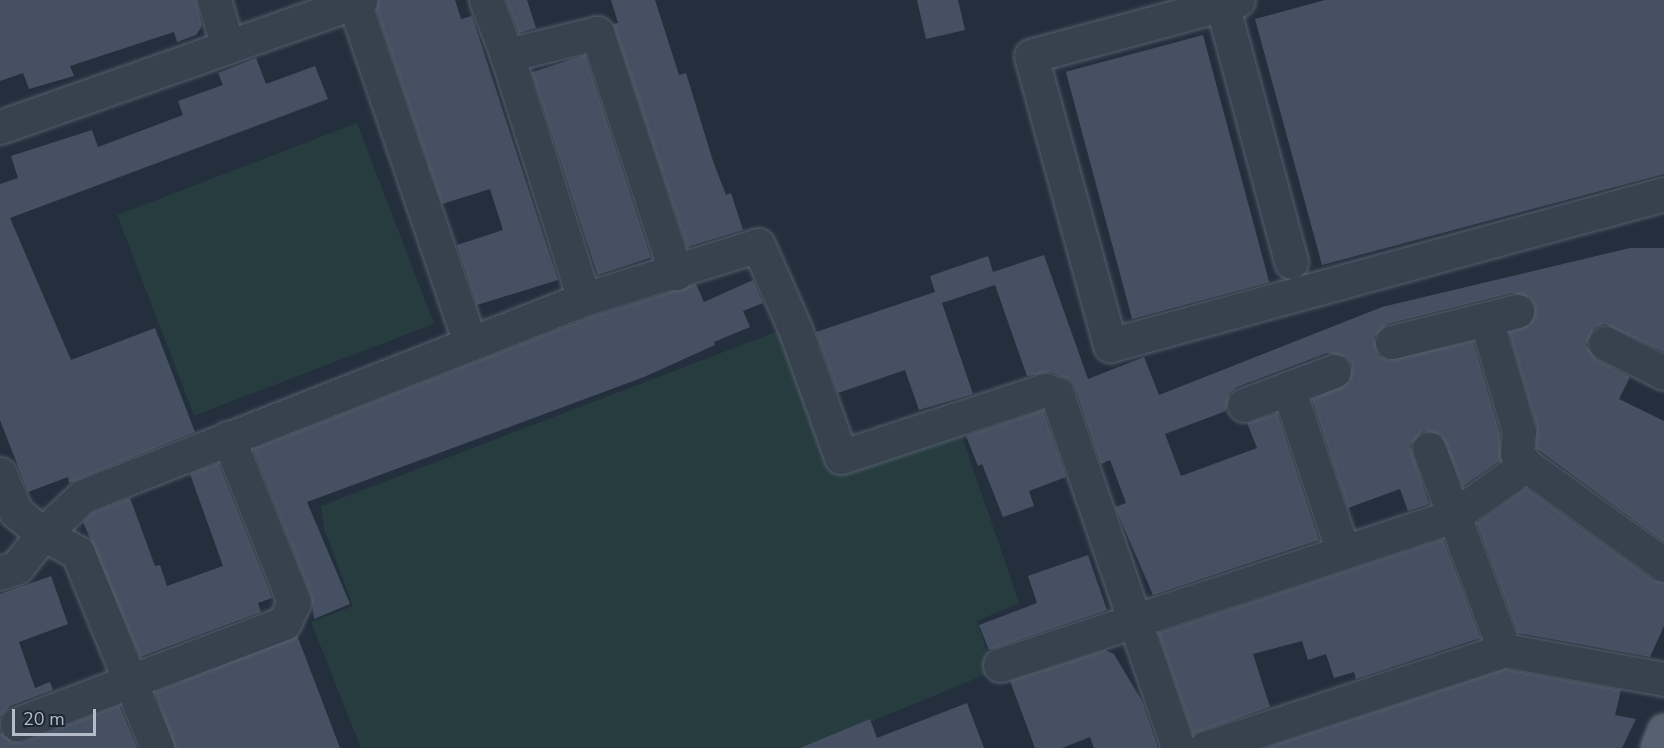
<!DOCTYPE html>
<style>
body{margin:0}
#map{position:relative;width:1664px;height:748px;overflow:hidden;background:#242f3e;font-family:"Nunito Sans",sans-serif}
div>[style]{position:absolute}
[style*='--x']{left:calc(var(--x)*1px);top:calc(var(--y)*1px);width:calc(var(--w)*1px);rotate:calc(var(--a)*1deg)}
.green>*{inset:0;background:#263c3f;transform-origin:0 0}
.building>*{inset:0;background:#455162;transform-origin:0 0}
.roads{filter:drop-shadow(0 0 2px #565f6c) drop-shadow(0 0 2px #565f6c)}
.minor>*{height:33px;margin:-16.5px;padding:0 16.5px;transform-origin:16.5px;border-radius:16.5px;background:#38414e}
.major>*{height:33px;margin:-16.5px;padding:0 16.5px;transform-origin:16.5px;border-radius:16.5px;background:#56606e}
span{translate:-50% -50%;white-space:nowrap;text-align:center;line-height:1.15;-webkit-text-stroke:5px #1d2633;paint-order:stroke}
.scale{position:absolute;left:12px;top:709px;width:84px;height:27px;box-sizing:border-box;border:3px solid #b4bcc9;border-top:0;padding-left:8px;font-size:18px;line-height:21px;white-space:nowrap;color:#b4bcc9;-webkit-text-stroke:4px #1d2633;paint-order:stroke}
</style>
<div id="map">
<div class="green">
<i style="left:357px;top:123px;width:215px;height:257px;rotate:69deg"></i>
<i style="clip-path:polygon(789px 327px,837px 464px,958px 424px,1019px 603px,977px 621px,994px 671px,807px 748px,361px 748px,311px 622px,353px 606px,324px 529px,321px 506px)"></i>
</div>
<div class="building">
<i style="clip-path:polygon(0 0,196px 0,202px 26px,196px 35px,177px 42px,174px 32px,70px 66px,74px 76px,29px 89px,23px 73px,0 81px)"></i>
<i style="clip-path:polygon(378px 0,455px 0,461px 19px,472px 16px,558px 280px,477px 305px,457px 245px,503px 230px,490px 189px,442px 204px,376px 9px)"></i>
<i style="clip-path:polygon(506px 0,527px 0,536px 28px,519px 33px)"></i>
<i style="clip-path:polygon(611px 0,655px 0,679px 75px,686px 73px,713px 161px,726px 195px,731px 193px,743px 230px,687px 247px,613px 24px,618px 23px)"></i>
<i style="clip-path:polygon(917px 0,958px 0,965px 30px,926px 39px)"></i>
<i style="clip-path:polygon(1325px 0,1664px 0,1664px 174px,1322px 265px,1255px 19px)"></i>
<i style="left:1203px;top:35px;width:256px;height:142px;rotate:75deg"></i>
<i style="left:585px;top:55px;width:213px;height:56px;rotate:72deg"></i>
<i style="clip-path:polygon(256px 58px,266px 84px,315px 66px,328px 99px,10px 218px,71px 360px,155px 328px,195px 432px,69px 483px,68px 477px,28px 492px,0 420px,0 184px,18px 178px,11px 156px,92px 130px,98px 147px,183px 115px,178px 101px,223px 85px,218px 73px)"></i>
<i style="clip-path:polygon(1630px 248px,1664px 248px,1664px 352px,1605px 324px,1594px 328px,1586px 345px,1596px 359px,1630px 377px,1619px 399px,1664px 421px,1664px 542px,1536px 448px,1537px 427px,1509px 332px,1530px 324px,1535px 307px,1530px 298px,1512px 293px,1387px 324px,1374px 337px,1378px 355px,1387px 360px,1473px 341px,1500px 434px,1501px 460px,1463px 486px,1441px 435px,1423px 431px,1410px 446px,1429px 504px,1408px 511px,1400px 489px,1348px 508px,1312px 399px,1349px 382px,1352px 365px,1346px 357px,1327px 353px,1237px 387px,1229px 394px,1226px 411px,1165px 434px,1181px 476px,1257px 448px,1247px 423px,1277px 413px,1319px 540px,1153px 595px,1115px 507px,1126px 503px,1110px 460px,1101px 464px,1075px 387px,1070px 380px,1051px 372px,1027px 376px,995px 285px,942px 303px,973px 394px,919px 410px,905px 370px,838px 393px,816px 332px,935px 292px,930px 276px,988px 256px,993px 272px,1044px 255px,1088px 379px,1144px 357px,1159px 395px,1382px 307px)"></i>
<i style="clip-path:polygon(753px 280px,763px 303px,743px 311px,750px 327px,714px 342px,715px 345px,644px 377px,307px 502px,350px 604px,314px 619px,311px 595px,253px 449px,590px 317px,696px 284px,704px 302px)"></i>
<i style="clip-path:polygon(1043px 410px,1066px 477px,1029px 491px,1034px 506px,1003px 517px,982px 464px,978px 466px,966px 436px)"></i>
<i style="clip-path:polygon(218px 463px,272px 598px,258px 603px,261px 612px,140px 657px,83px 522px,93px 512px,130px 498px,155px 566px,160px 565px,167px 586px,223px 566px,190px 474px)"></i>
<i style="clip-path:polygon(1526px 488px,1653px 580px,1664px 583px,1664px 626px,1650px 657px,1518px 633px,1477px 523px)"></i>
<i style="clip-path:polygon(1443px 539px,1480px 638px,1356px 679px,1354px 672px,1334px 678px,1326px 654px,1308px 660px,1302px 641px,1253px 654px,1270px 707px,1193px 734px,1158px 633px)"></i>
<i style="clip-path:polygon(1088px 555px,1107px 610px,989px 650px,979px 625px,1037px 603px,1028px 576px)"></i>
<i style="clip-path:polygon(51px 576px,68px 624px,19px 642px,35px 688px,50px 682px,53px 690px,10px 706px,0 717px,0 594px)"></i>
<i style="clip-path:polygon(297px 635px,340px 748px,175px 748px,155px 692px)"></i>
<i style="clip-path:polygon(1105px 650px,1114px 654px,1142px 701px,1158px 748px,1094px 748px,1090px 737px,1062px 748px,1035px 748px,1010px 681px)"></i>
<i style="clip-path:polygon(1505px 669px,1621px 690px,1615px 715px,1636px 719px,1622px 748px,1265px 748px)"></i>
<i style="clip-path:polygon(967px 703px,984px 748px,800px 748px,870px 719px,877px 738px)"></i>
<i style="clip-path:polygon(119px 705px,137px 748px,0 748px,0 732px,13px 742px,23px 742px)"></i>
</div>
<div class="roads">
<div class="minor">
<i style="--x:214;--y:0;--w:49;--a:73.4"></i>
<i style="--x:486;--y:0;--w:59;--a:69.1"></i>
<i style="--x:507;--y:55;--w:256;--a:72.5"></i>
<i style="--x:1238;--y:0;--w:214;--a:164.9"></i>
<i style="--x:1031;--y:56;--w:300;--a:74.7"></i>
<i style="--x:1110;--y:345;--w:574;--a:-15.25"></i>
<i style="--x:354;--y:2;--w:360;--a:71.2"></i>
<i style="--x:1222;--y:4;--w:267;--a:75"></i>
<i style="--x:507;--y:55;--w:93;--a:-13.7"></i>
<i style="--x:597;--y:33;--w:253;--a:71.8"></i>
<i style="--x:0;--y:127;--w:382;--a:-19.4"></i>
<i style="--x:1392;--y:342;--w:129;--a:-13.9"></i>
<i style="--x:1605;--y:343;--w:66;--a:27"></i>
<i style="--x:1288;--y:388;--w:172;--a:71.4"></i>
<i style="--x:1244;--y:405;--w:96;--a:-20.7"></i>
<i style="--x:1429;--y:449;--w:215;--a:69.5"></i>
<i style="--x:1526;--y:465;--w:170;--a:35.9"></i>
<i style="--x:0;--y:474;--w:41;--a:67.2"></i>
<i style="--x:16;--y:512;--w:35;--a:39"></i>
<i style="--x:43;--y:534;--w:40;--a:28"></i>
<i style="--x:78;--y:553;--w:210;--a:67.9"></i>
<i style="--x:0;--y:573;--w:18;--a:-19"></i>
<i style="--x:17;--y:567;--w:42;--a:-51.8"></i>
<i style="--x:43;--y:534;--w:55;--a:-43.5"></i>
<i style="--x:83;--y:496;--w:538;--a:-21.47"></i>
<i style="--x:584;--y:299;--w:182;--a:-17.2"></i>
<i style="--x:758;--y:245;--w:92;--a:66.2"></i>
<i style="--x:795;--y:329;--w:136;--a:70.2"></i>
<i style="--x:841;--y:457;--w:215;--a:-18.2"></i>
<i style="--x:1045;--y:390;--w:13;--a:18"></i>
<i style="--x:1057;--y:394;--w:374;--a:71.1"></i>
<i style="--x:1000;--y:665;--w:479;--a:-18.2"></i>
<i style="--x:1455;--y:515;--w:87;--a:-35.2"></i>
<i style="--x:1526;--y:465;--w:15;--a:-127"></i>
<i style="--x:1517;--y:453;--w:21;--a:-85"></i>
<i style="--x:1519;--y:432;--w:118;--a:-106.3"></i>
<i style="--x:17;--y:724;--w:285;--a:-20.7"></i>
<i style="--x:284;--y:623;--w:23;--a:-65"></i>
<i style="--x:294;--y:602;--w:177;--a:-111.9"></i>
<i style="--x:1205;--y:748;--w:315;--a:-18.1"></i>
<i style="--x:1504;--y:650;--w:163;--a:10.3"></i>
</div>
<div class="major">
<i style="--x:1657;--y:748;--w:19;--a:-69"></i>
</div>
</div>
<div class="scale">20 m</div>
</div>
